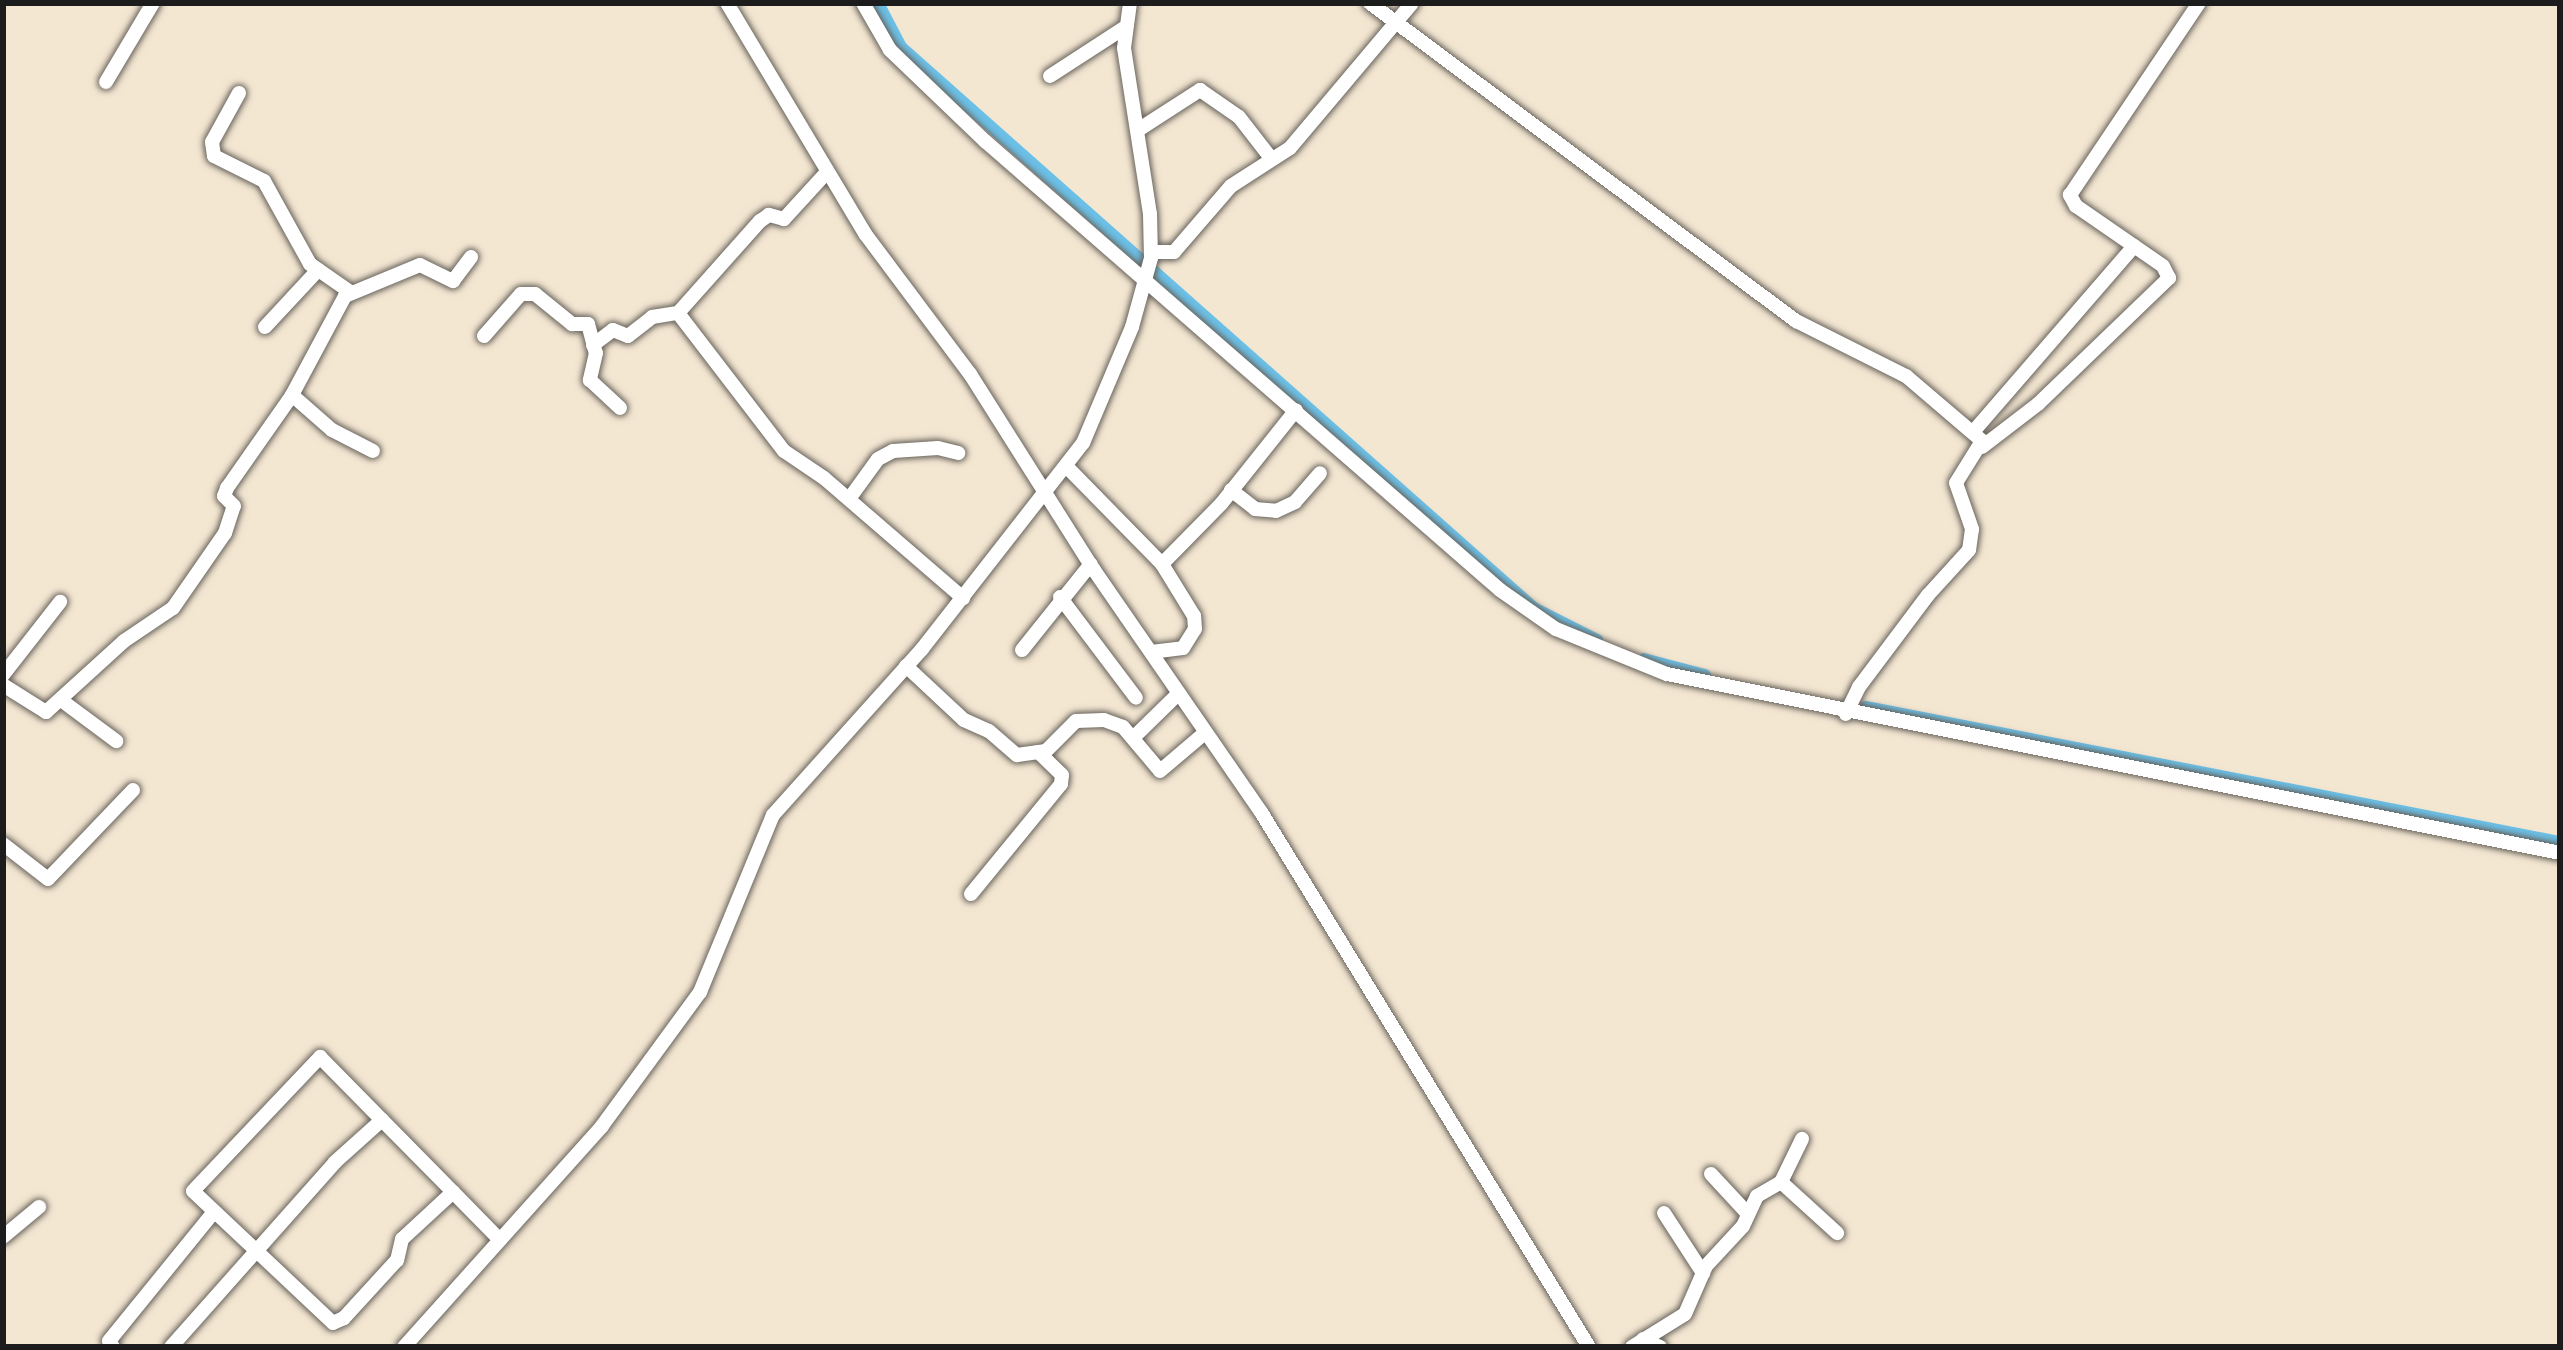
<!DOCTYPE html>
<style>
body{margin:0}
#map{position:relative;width:2563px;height:1350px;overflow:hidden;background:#f4e7d2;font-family:Vollkorn,serif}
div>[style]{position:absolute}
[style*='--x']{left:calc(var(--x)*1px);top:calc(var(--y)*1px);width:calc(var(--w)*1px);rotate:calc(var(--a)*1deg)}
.canal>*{height:12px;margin:-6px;padding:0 6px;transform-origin:6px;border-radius:6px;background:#6cc1e8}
.roads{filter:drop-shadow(0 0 3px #68635c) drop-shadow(0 0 3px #68635c)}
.minor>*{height:14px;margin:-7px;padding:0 7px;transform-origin:7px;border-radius:7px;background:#fff}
span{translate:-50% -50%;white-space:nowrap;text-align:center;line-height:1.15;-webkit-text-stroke:12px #f7f3e8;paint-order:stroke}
.frame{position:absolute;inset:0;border:6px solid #1c1c1c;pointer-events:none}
</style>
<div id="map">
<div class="canal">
<i style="--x:878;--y:3;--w:50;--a:62.4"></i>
<i style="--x:901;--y:47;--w:846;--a:41.55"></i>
<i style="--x:1534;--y:608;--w:71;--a:26.9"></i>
<i style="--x:1644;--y:659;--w:63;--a:14.7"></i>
<i style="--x:1866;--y:707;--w:707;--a:11.01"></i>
</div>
<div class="roads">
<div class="minor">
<i style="--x:727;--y:3;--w:270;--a:59.1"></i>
<i style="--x:866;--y:235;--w:174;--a:53.2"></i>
<i style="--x:970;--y:374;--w:232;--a:57.7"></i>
<i style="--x:1094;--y:570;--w:294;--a:55.4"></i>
<i style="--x:1261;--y:812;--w:628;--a:58.49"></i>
<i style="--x:863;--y:3;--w:54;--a:60.1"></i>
<i style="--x:890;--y:50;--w:132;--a:43.8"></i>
<i style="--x:985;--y:141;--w:683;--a:41.08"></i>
<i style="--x:1500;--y:590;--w:68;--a:34.9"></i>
<i style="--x:1556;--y:629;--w:120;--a:22.1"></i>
<i style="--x:1667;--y:674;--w:911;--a:11.33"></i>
<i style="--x:1370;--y:3;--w:532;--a:36.74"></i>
<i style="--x:1796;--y:321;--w:123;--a:26.6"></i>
<i style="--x:1906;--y:376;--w:100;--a:40.5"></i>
<i style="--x:1982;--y:441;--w:49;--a:121.8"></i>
<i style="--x:1956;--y:483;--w:49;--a:70.8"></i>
<i style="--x:1972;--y:529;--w:21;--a:98"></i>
<i style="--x:1969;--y:550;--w:61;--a:132.3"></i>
<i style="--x:1928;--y:595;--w:115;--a:126.9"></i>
<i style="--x:1859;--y:687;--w:30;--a:116"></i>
<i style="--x:1050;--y:76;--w:88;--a:-33"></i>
<i style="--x:106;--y:82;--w:92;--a:-59.3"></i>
<i style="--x:239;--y:93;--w:56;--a:118.9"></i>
<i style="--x:212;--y:142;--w:14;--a:82"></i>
<i style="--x:214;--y:156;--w:56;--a:26.6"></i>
<i style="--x:264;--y:181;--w:95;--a:61"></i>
<i style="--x:310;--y:264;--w:49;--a:35"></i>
<i style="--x:1138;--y:130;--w:74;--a:-32.8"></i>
<i style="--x:1200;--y:90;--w:47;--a:34.7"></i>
<i style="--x:1239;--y:117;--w:51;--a:52.2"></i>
<i style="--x:827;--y:172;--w:64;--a:132.5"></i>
<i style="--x:784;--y:219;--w:16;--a:-165"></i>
<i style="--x:769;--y:215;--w:11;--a:146"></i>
<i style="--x:760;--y:221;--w:123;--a:131.7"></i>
<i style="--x:678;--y:313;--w:174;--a:52.5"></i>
<i style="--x:784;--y:451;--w:48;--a:34"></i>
<i style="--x:824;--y:478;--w:184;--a:40.8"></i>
<i style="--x:1151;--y:252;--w:23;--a:0"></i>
<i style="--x:1174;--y:252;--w:87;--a:-49.2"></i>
<i style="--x:1231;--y:186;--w:70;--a:-32.8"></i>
<i style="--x:1290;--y:148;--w:189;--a:-49.9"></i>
<i style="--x:265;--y:327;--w:78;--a:-47.1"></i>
<i style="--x:484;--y:336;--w:56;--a:-48.6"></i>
<i style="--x:521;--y:294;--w:14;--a:0"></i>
<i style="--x:535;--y:294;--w:48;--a:39"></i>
<i style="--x:572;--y:324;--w:16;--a:0"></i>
<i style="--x:588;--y:324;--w:30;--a:75"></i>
<i style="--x:596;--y:353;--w:28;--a:103"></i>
<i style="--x:590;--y:380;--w:41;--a:43"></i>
<i style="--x:593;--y:345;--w:25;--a:-37"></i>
<i style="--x:613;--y:330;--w:16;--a:22"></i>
<i style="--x:628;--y:336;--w:31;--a:-38"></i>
<i style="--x:652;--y:317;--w:26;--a:-9"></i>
<i style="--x:292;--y:395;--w:53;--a:41.2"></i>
<i style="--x:332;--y:430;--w:46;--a:27.1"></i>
<i style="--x:1973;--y:432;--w:246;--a:-49.1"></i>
<i style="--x:1982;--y:447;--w:71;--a:-37.5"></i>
<i style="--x:2038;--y:404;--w:182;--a:-43.9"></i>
<i style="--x:2169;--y:278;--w:13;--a:-117"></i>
<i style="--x:2163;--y:266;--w:106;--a:-145.4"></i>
<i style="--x:2076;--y:206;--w:13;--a:-119"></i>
<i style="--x:2070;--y:195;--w:231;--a:-56.1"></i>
<i style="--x:1067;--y:467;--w:136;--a:45.6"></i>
<i style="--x:1162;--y:564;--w:84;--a:-45.5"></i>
<i style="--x:1221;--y:504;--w:120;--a:-51.4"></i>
<i style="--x:1231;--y:490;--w:31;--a:38"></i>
<i style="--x:1255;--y:509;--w:21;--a:5"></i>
<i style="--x:1276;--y:511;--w:21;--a:-25"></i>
<i style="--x:1295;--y:502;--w:38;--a:-49"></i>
<i style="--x:849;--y:499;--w:49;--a:-54.1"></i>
<i style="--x:878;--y:459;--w:17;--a:-28"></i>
<i style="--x:893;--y:451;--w:45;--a:-3.8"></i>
<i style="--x:938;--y:448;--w:21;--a:14"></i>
<i style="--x:1060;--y:597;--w:126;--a:53"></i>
<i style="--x:1022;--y:650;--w:110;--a:-51.3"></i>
<i style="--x:1151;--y:652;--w:32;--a:-7"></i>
<i style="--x:1183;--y:648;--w:22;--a:-58"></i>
<i style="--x:1195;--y:629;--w:13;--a:-94"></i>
<i style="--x:1194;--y:616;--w:61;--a:-121.6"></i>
<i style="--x:906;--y:666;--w:79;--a:43"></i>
<i style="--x:964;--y:720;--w:27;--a:24"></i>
<i style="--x:989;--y:731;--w:37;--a:41"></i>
<i style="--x:1017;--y:755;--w:29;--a:-8"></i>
<i style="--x:1046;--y:751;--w:42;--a:-45"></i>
<i style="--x:1076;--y:721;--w:28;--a:-2"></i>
<i style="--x:1104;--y:720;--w:20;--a:20"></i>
<i style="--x:1123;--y:727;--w:57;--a:49.9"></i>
<i style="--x:1160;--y:771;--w:60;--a:-40.3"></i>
<i style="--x:3;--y:675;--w:93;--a:-52"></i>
<i style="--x:3;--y:685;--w:51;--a:32.1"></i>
<i style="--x:46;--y:712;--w:105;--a:-42.3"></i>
<i style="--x:124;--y:641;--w:59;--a:-34"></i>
<i style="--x:173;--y:608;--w:91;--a:-55.3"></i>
<i style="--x:225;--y:533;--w:28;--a:-72"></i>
<i style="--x:234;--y:506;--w:14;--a:-135"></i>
<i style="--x:224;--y:496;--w:9;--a:-69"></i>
<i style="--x:227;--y:488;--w:113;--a:-55"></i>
<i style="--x:292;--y:395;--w:112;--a:-61.8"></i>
<i style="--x:345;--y:296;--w:81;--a:-22.5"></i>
<i style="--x:420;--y:265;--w:37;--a:26"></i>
<i style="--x:453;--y:281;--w:30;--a:-53"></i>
<i style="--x:61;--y:700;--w:69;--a:36.7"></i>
<i style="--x:1133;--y:738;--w:64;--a:-44.4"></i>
<i style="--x:3;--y:844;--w:57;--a:37.9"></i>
<i style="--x:48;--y:879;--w:123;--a:-46.3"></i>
<i style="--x:971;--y:894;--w:142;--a:-50.7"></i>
<i style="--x:1061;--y:784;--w:9;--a:-84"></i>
<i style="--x:1062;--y:775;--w:33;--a:-136"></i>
<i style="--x:1711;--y:1174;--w:54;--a:47.2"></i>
<i style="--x:1781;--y:1182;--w:76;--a:42.3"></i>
<i style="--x:453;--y:1192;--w:69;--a:137.3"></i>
<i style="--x:402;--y:1239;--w:22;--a:103"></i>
<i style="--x:397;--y:1260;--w:79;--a:132.4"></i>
<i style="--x:344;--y:1318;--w:12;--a:156"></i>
<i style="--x:333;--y:1323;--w:192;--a:-136.7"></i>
<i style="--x:193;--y:1191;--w:185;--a:-46.5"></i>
<i style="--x:320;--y:1057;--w:88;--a:45.5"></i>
<i style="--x:382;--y:1120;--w:101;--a:45.4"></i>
<i style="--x:453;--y:1192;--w:67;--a:45.6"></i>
<i style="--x:1664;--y:1213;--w:72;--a:57"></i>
<i style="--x:3;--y:1237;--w:47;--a:-39.8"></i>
<i style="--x:1643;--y:1339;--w:19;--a:25"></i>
<i style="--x:113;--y:1347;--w:7;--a:-124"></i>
<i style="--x:109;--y:1341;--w:166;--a:-50.9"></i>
<i style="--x:171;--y:1347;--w:247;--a:-48.4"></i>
<i style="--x:335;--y:1162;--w:63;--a:-41.8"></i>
<i style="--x:404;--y:1347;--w:297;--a:-48.1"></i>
<i style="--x:602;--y:1126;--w:166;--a:-53.8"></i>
<i style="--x:700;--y:992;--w:191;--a:-67.6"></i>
<i style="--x:773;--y:815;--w:223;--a:-48.1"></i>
<i style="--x:922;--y:649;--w:261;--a:-52"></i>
<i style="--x:1083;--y:443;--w:126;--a:-67.1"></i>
<i style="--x:1132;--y:327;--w:72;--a:-74.6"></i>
<i style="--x:1151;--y:258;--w:44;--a:-91.3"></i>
<i style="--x:1150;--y:214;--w:168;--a:-98.9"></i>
<i style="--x:1124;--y:48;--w:45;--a:-82.4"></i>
<i style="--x:1632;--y:1347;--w:62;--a:-31.9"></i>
<i style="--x:1685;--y:1314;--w:52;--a:-66.4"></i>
<i style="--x:1706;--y:1266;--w:54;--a:-47.2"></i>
<i style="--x:1743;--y:1226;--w:33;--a:-65"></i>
<i style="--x:1757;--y:1196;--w:28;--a:-30"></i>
<i style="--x:1781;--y:1182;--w:48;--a:-64"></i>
</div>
</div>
<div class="frame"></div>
</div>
